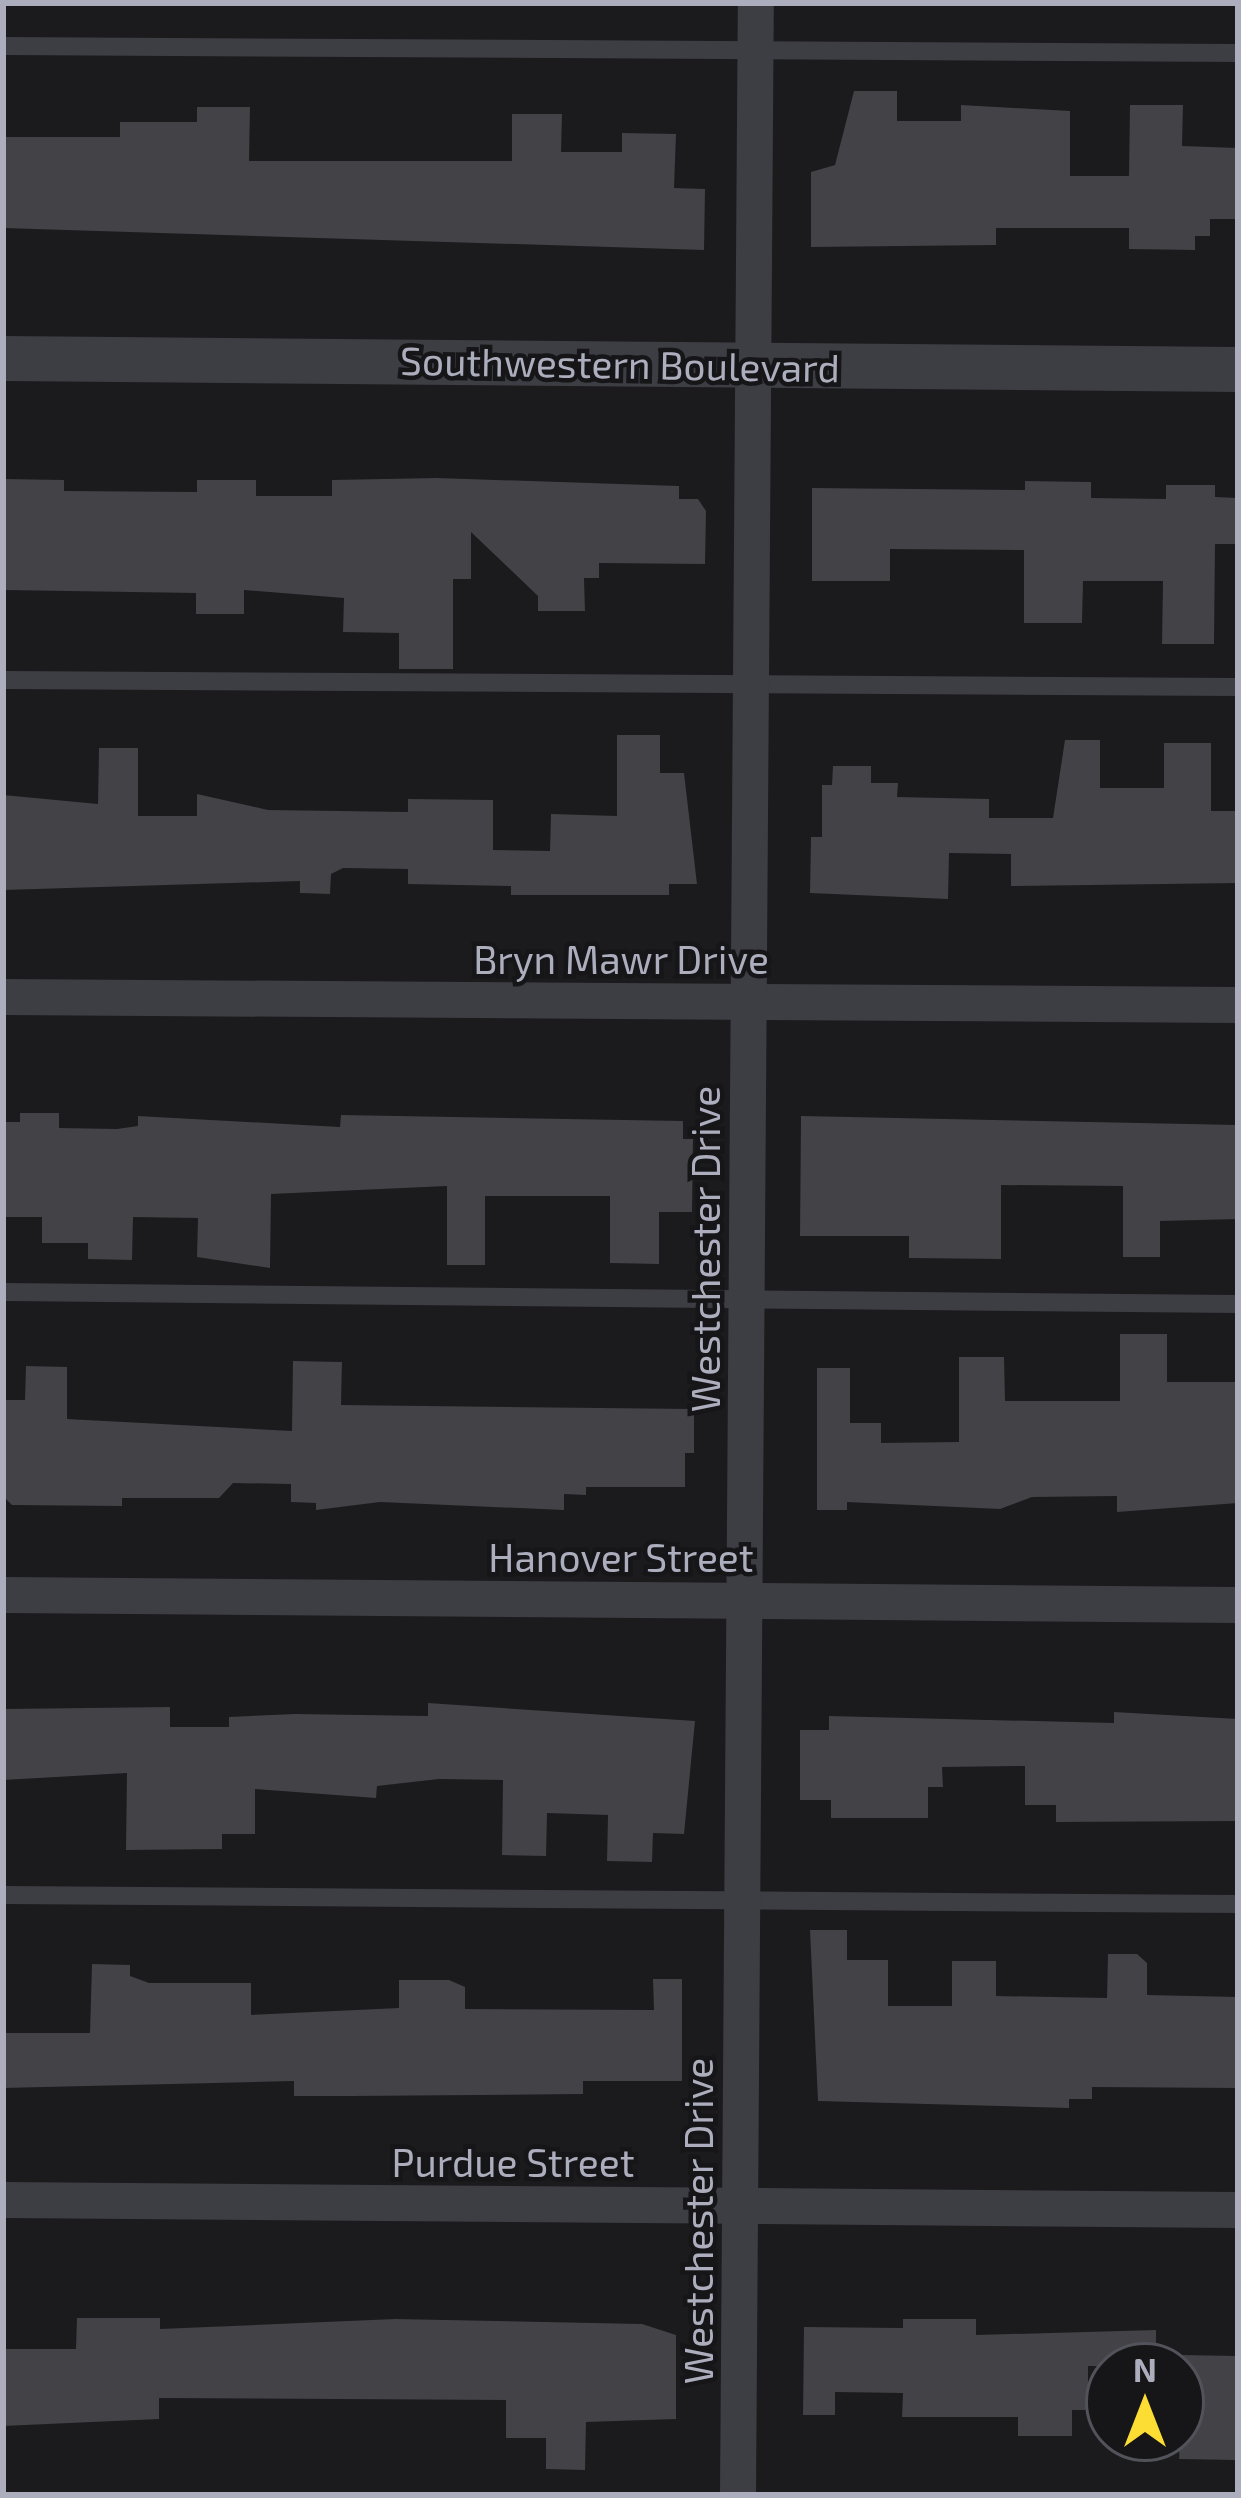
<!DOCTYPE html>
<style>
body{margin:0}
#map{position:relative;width:1241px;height:2498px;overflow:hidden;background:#1b1a1d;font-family:"Exo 2",sans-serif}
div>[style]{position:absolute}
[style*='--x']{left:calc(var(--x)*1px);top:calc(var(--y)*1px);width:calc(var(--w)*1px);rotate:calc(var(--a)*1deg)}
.building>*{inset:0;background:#424247;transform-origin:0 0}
.service>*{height:18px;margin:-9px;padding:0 9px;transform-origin:9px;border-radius:9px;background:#3d3d44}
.minor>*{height:36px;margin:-18px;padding:0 18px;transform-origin:18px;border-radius:18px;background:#3d3d44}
.tertiary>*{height:45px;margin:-22.5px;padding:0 22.5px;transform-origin:22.5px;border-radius:22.5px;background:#3d3d44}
span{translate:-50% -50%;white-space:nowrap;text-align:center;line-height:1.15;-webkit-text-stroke:9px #161518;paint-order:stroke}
.street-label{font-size:39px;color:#acaebd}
.frame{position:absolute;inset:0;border:6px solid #acaebd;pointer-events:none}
.north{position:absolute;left:1085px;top:2342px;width:120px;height:120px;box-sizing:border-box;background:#161518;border:3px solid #52525a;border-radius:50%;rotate:0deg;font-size:33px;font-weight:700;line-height:48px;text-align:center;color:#acaebd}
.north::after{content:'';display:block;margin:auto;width:42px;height:54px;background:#fbdd34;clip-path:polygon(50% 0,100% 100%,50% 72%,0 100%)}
</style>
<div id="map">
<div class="building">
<i style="clip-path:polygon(854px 91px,897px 91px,897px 121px,961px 121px,961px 105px,1070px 111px,1070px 176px,1129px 176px,1130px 105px,1183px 105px,1182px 146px,1238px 148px,1238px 219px,1210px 219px,1210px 236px,1195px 236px,1195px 250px,1129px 249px,1129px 228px,996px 228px,996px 245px,811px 247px,811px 172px,835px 165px)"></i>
<i style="clip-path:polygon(197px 107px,250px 107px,249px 161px,512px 161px,512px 114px,562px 114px,561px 152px,622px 152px,622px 133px,676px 134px,674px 188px,705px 189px,704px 250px,3px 228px,3px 137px,120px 137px,120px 122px,197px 122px)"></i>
<i style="clip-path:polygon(3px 479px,64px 480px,64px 491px,197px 492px,197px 480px,256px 480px,256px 496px,332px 496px,332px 480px,437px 478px,679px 486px,679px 499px,698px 499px,706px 511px,705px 564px,599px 563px,599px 578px,584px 578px,585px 611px,538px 611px,538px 596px,471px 532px,471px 579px,453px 579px,453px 669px,399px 669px,399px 633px,343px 632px,344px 598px,244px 590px,244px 614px,196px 614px,196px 593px,3px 590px)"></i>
<i style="clip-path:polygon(1025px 481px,1091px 482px,1091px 498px,1166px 499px,1166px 485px,1215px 485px,1215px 497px,1238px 498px,1238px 544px,1215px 544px,1214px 644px,1162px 644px,1163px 581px,1083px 581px,1082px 623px,1024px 623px,1024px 550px,890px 549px,890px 581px,812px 581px,812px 488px,1025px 490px)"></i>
<i style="clip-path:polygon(617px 735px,660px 735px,660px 773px,684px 773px,697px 884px,669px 884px,669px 895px,511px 895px,511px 886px,408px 884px,408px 869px,343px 868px,331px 874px,330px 894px,300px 893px,300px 881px,3px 890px,3px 795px,98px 804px,99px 748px,138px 748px,138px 816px,197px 816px,197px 794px,268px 810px,408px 812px,408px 799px,493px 800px,493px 850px,550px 851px,551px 814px,617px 816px)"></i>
<i style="clip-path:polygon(1065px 740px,1100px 740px,1100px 788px,1164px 788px,1164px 743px,1211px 743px,1211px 811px,1238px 811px,1238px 883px,1011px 886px,1011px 854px,949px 853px,948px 899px,810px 893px,811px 837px,822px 837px,822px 785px,832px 785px,833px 766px,871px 766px,871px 783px,898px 783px,897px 797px,989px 799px,989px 818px,1053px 818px)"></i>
<i style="clip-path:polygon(20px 1113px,59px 1113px,59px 1128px,117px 1129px,138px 1126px,138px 1116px,340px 1127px,341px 1115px,683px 1121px,683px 1139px,693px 1139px,692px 1212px,659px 1212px,659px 1264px,610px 1263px,610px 1196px,485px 1196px,485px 1265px,447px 1265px,447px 1186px,271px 1194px,270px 1268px,197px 1257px,198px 1218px,133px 1217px,132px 1260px,88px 1259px,88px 1243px,42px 1243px,42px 1217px,3px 1217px,3px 1122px,20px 1122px)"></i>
<i style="clip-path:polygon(801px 1116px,1238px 1125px,1238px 1219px,1160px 1221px,1160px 1257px,1123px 1257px,1123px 1186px,1001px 1185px,1001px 1259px,909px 1258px,909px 1236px,800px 1236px)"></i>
<i style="clip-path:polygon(1120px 1334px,1167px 1334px,1167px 1382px,1238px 1382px,1238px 1503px,1117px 1512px,1117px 1496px,1032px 1497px,1000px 1509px,847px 1502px,847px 1510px,817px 1510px,817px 1368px,850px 1368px,850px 1423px,881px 1423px,881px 1443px,959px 1442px,959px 1357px,1004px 1357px,1005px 1401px,1120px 1401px)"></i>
<i style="clip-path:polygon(293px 1361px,342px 1362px,341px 1405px,694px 1409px,694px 1453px,685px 1453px,685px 1487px,586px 1487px,586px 1495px,564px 1494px,564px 1510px,380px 1502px,316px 1510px,316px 1503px,291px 1502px,291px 1484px,233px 1483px,219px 1498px,122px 1498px,122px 1506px,12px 1505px,3px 1496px,3px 1400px,25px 1400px,26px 1366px,67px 1367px,67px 1419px,292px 1431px)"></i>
<i style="clip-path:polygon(428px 1703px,695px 1721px,684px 1834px,653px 1833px,652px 1862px,607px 1861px,608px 1815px,547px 1813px,546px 1856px,502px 1855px,503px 1780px,439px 1779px,377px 1786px,376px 1798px,255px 1789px,255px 1834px,222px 1834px,222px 1849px,126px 1850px,127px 1773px,3px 1780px,3px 1709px,170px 1707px,170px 1727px,229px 1727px,229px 1717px,295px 1714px,428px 1716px)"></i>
<i style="clip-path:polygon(1114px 1712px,1238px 1719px,1238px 1821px,1056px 1822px,1056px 1805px,1025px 1805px,1025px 1766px,942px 1767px,943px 1787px,928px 1787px,928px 1818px,831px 1818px,831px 1800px,800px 1800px,800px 1730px,829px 1730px,829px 1716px,1114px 1723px)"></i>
<i style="clip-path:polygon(810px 1930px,847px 1930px,847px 1960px,888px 1960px,888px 2006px,952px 2006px,952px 1961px,996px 1961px,996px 1996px,1107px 1998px,1108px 1954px,1137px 1954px,1147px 1963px,1147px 1995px,1238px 1997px,1238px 2088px,1092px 2087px,1092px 2099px,1069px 2099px,1069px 2108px,818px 2101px)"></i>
<i style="clip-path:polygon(92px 1964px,130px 1965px,130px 1976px,149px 1983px,251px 1983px,251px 2015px,399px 2008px,399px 1980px,449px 1980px,465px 1987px,465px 2009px,654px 2010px,653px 1979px,682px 1979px,682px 2081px,583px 2081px,583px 2094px,352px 2096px,294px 2096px,294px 2081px,3px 2088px,3px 2033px,90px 2033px)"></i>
<i style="clip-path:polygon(77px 2318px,160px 2318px,160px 2329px,395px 2319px,642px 2324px,676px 2335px,676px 2419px,586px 2422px,585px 2470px,546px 2469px,546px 2438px,506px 2438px,506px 2400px,159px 2398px,159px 2419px,3px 2426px,3px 2349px,76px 2349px)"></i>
<i style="clip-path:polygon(903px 2319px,976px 2319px,976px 2335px,1156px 2330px,1156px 2366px,1088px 2366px,1088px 2410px,1072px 2410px,1072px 2436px,1018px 2436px,1018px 2417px,902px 2417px,903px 2393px,835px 2392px,835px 2415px,803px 2415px,804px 2327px,903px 2328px)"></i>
<i style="left:1181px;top:2355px;width:57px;height:104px;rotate:1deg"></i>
</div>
<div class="service">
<i style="--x:3;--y:46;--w:1235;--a:0.32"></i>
<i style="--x:3;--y:680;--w:1235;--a:0.32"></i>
<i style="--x:3;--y:1292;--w:1235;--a:0.56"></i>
<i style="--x:3;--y:1895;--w:1235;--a:0.42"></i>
</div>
<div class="minor">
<i style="--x:3;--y:997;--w:1235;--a:0.37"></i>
<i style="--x:3;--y:1595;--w:1235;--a:0.46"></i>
<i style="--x:3;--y:2200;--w:1235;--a:0.46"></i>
<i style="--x:738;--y:2495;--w:2492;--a:-89.59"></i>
</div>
<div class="tertiary">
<i style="--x:3;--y:358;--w:1235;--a:0.51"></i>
</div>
<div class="street-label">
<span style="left:620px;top:364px;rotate:1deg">Southwestern Boulevard</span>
<span style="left:621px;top:959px">Bryn Mawr Drive</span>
<span style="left:705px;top:1249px;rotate:-90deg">Westchester Drive</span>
<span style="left:621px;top:1557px">Hanover Street</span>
<span style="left:513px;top:2162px">Purdue Street</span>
<span style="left:698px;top:2221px;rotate:-90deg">Westchester Drive</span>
</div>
<div class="frame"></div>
<div class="north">N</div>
</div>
